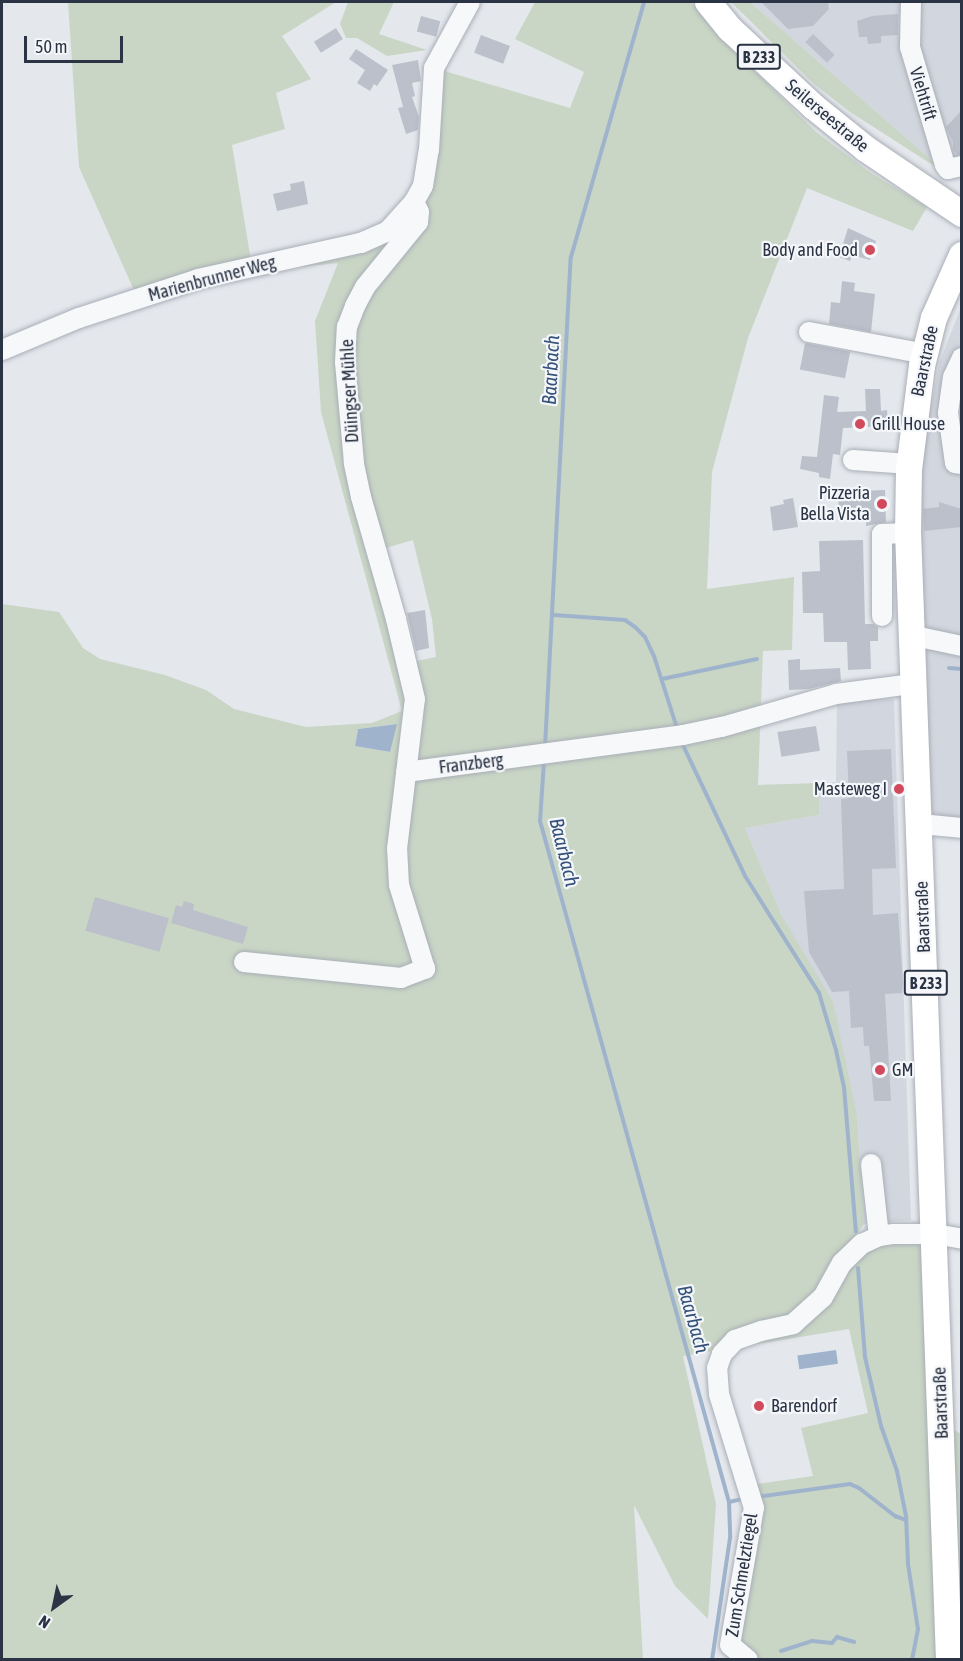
<!DOCTYPE html>
<meta charset="utf-8">
<style>
body{margin:0}
#map{position:relative;width:963px;height:1661px;overflow:hidden;background:#e4e7ec;font-family:"Asap Condensed",sans-serif}
div>[style]{position:absolute}
[style*='--x']{left:calc(var(--x)*1px);top:calc(var(--y)*1px);width:calc(var(--w)*1px);rotate:calc(var(--a)*1deg)}
.built>*{inset:0;background:#d2d6de}
.green>*{inset:0;background:#c9d6c5}
.water>*{inset:0;background:#9fb4cc;transform-origin:0 0}
.stream>*{height:4px;margin:-2px;padding:0 2px;transform-origin:2px;border-radius:2px;background:#9fb4cc}
.building>*{inset:0;background:#bbc0ca;transform-origin:0 0}
.roads{filter:drop-shadow(0 0 2px #a9aeb7) drop-shadow(0 0 2px #a9aeb7)}
.minor>*{height:20px;margin:-10px;padding:0 10px;transform-origin:10px;border-radius:10px;background:#f7f8fa}
.major>*{height:26px;margin:-13px;padding:0 13px;transform-origin:13px;border-radius:13px;background:#fff}
.dots>*{width:16px;height:16px;translate:-50% -50%;box-sizing:border-box;border:3px solid #f4f6f9;border-radius:50%}
span{translate:-50% -50%;white-space:nowrap;text-align:center;line-height:1.15;-webkit-text-stroke:4.5px #f4f6f9;paint-order:stroke}
.shield-label span{padding:2px 4px;background:#f4f6f9;border:2px solid;border-radius:4px;-webkit-text-stroke-width:0}
.shield-label{font-size:16px;color:#2b3445;font-weight:700}
.street-label{font-size:18px;color:#2b3445}
.poi-label{font-size:18px;color:#2b3445}
.right{translate:-100% -50%;text-align:right}
.left{translate:0 -50%;text-align:left}
.water-label{font-size:20px;color:#34527a;font-style:italic}
.frame{position:absolute;inset:0;border:3px solid #2b3445;pointer-events:none}
.north{position:absolute;left:24px;top:1577px;width:60px;height:60px;-webkit-text-stroke:4px #f4f6f9;paint-order:stroke;rotate:213deg;font-size:16px;font-weight:700;line-height:24px;text-align:center;color:#2b3445}
.north::after{content:'';display:block;margin:auto;width:21px;height:27px;background:#2b3445;clip-path:polygon(50% 0,100% 100%,50% 72%,0 100%)}
.scale{position:absolute;left:24px;top:36px;width:99px;height:27px;box-sizing:border-box;border:3px solid #2b3445;border-top:0;padding-left:8px;font-size:18px;line-height:21px;white-space:nowrap;color:#2b3445;-webkit-text-stroke:4px #f4f6f9;paint-order:stroke}
</style>
<div id="map">
<div class="built">
<i style="clip-path:polygon(750px 2px,961px 2px,961px 171px,950px 176px)"></i>
<i style="clip-path:polygon(961px 307px,961px 820px,930px 817px,917px 561px,920px 467px,939px 364px)"></i>
<i style="clip-path:polygon(894px 699px,911px 1220px,864px 1224px,857px 1115px,782px 916px,745px 828px,819px 815px,820px 783px,836px 782px,837px 700px)"></i>
</div>
<div class="green">
<i style="clip-path:polygon(68px 2px,336px 2px,282px 36px,311px 79px,276px 93px,285px 129px,232px 145px,252px 267px,137px 297px,79px 167px)"></i>
<i style="clip-path:polygon(348px 2px,394px 2px,379px 34px,427px 50px,387px 56px,357px 38px,346px 38px,340px 24px)"></i>
<i style="clip-path:polygon(evenodd,535px 2px,691px 2px,747px 63px,816px 132px,871px 173px,927px 207px,913px 231px,807px 188px,748px 338px,712px 472px,707px 589px,794px 577px,792px 650px,763px 651px,758px 785px,820px 783px,819px 815px,745px 828px,782px 916px,833px 1002px,857px 1115px,864px 1224px,850px 1244px,924px 1244px,949px 1427px,961px 1434px,961px 1659px,734px 1659px,740px 1647px,761px 1506px,756px 1484px,813px 1476px,801px 1428px,868px 1413px,849px 1329px,683px 1356px,716px 1504px,708px 1619px,675px 1586px,634px 1505px,643px 1659px,2px 1660px,2px 604px,59px 612px,83px 648px,100px 659px,165px 675px,206px 690px,234px 709px,306px 727px,372px 723px,402px 711px,321px 412px,315px 321px,338px 263px,249px 272px,360px 248px,390px 235px,413px 208px,414px 223px,379px 263px,351px 308px,343px 329px,342px 364px,350px 463px,412px 702px,397px 816px,402px 817px,417px 720px,418px 697px,412px 662px,436px 657px,432px 619px,413px 540px,379px 550px,359px 463px,354px 463px,345px 362px,347px 327px,365px 287px,418px 222px,419px 212px,414px 202px,423px 186px,429px 150px,434px 68px,570px 108px,584px 72px,515px 39px,535px 2px,396px 724px,389px 752px,355px 746px,358px 729px,396px 724px)"></i>
<i style="clip-path:polygon(731px 2px,750px 2px,950px 176px,850px 112px,814px 84px)"></i>
</div>
<div class="water">
<i style="clip-path:polygon(397px 724px,390px 752px,355px 746px,358px 729px)"></i>
<i style="left:836px;top:1350px;width:14px;height:39px;rotate:82deg"></i>
</div>
<div class="stream">
<i style="--x:554;--y:615;--w:71;--a:4"></i>
<i style="--x:625;--y:620;--w:12;--a:35"></i>
<i style="--x:635;--y:627;--w:14;--a:45"></i>
<i style="--x:645;--y:637;--w:21;--a:65"></i>
<i style="--x:654;--y:656;--w:79;--a:72.3"></i>
<i style="--x:949;--y:668;--w:13;--a:4"></i>
<i style="--x:662;--y:679;--w:97;--a:-11.9"></i>
<i style="--x:681;--y:741;--w:149;--a:64.6"></i>
<i style="--x:745;--y:876;--w:138;--a:57.7"></i>
<i style="--x:819;--y:993;--w:59;--a:73.4"></i>
<i style="--x:836;--y:1050;--w:38;--a:78"></i>
<i style="--x:844;--y:1087;--w:145;--a:85.3"></i>
<i style="--x:545;--y:747;--w:491;--a:-87"></i>
<i style="--x:571;--y:257;--w:265;--a:-74"></i>
<i style="--x:544;--y:761;--w:60;--a:93.8"></i>
<i style="--x:540;--y:821;--w:707;--a:74.49"></i>
<i style="--x:729;--y:1502;--w:36;--a:88"></i>
<i style="--x:730;--y:1538;--w:123;--a:98.4"></i>
<i style="--x:858;--y:1268;--w:89;--a:85.5"></i>
<i style="--x:865;--y:1357;--w:71;--a:76.9"></i>
<i style="--x:881;--y:1426;--w:48;--a:70.4"></i>
<i style="--x:897;--y:1471;--w:46;--a:78.7"></i>
<i style="--x:906;--y:1516;--w:48;--a:87.6"></i>
<i style="--x:908;--y:1564;--w:66;--a:81.3"></i>
<i style="--x:918;--y:1629;--w:32;--a:101"></i>
<i style="--x:757;--y:1497;--w:94;--a:-8"></i>
<i style="--x:850;--y:1484;--w:10;--a:24"></i>
<i style="--x:859;--y:1488;--w:46;--a:37.9"></i>
<i style="--x:895;--y:1516;--w:12;--a:20"></i>
<i style="--x:729;--y:1502;--w:13;--a:-13"></i>
<i style="--x:781;--y:1651;--w:33;--a:-18"></i>
<i style="--x:812;--y:1641;--w:20;--a:6"></i>
<i style="--x:832;--y:1643;--w:8;--a:-50"></i>
<i style="--x:837;--y:1637;--w:18;--a:16"></i>
</div>
<div class="building">
<i style="clip-path:polygon(761px 2px,828px 2px,829px 9px,813px 26px,788px 29px)"></i>
<i style="clip-path:polygon(898px 14px,898px 35px,881px 36px,881px 43px,868px 44px,867px 37px,859px 37px,857px 21px,872px 16px)"></i>
<i style="left:421px;top:16px;width:20px;height:16px;rotate:15deg"></i>
<i style="left:336px;top:28px;width:13px;height:26px;rotate:58deg"></i>
<i style="left:813px;top:34px;width:30px;height:11px;rotate:44deg"></i>
<i style="left:481px;top:35px;width:31px;height:19px;rotate:21deg"></i>
<i style="clip-path:polygon(356px 49px,388px 70px,377px 86px,374px 84px,370px 91px,357px 83px,365px 70px,349px 59px)"></i>
<i style="clip-path:polygon(418px 60px,421px 81px,412px 83px,415px 96px,412px 97px,419px 117px,418px 130px,406px 134px,398px 108px,403px 107px,392px 65px)"></i>
<i style="clip-path:polygon(962px 110px,962px 154px,958px 155px,953px 150px,953px 142px,946px 127px)"></i>
<i style="clip-path:polygon(304px 181px,308px 204px,277px 211px,273px 194px,291px 190px,290px 184px)"></i>
<i style="clip-path:polygon(848px 228px,876px 241px,870px 260px,852px 255px,850px 261px,839px 257px)"></i>
<i style="clip-path:polygon(842px 281px,855px 283px,854px 291px,875px 294px,871px 332px,829px 324px,831px 302px,840px 303px)"></i>
<i style="left:805px;top:343px;width:46px;height:27px;rotate:11deg"></i>
<i style="clip-path:polygon(865px 389px,880px 389px,881px 411px,887px 410px,888px 426px,843px 428px,840px 455px,833px 454px,830px 479px,819px 477px,819px 473px,800px 469px,802px 456px,817px 457px,824px 395px,839px 397px,837px 412px,866px 411px)"></i>
<i style="clip-path:polygon(885px 490px,886px 522px,866px 526px,866px 517px,839px 517px,838px 492px)"></i>
<i style="clip-path:polygon(793px 498px,798px 527px,773px 531px,770px 507px,784px 504px,783px 500px)"></i>
<i style="clip-path:polygon(939px 502px,962px 509px,962px 527px,924px 531px,923px 509px,939px 507px)"></i>
<i style="clip-path:polygon(863px 540px,865px 624px,873px 624px,878px 627px,878px 641px,870px 641px,871px 669px,848px 670px,847px 642px,824px 642px,823px 613px,803px 613px,802px 572px,820px 571px,819px 541px)"></i>
<i style="clip-path:polygon(425px 610px,429px 648px,416px 651px,407px 613px)"></i>
<i style="clip-path:polygon(800px 659px,800px 670px,840px 668px,841px 681px,809px 689px,789px 690px,788px 660px)"></i>
<i style="left:816px;top:726px;width:25px;height:39px;rotate:81deg"></i>
<i style="clip-path:polygon(891px 749px,896px 868px,872px 869px,873px 915px,898px 913px,903px 984px,902px 993px,885px 994px,891px 1101px,874px 1101px,869px 1046px,864px 1046px,863px 1027px,851px 1028px,849px 991px,832px 992px,809px 952px,804px 891px,844px 889px,841px 799px,849px 798px,847px 751px)"></i>
<i style="left:95px;top:897px;width:77px;height:35px;rotate:16deg"></i>
<i style="clip-path:polygon(184px 901px,194px 904px,193px 910px,248px 927px,243px 944px,171px 923px,176px 905px,182px 907px)"></i>
</div>
<div class="roads">
<div class="minor">
<i style="--x:911;--y:2;--w:45;--a:91.3"></i>
<i style="--x:910;--y:47;--w:123;--a:73.5"></i>
<i style="--x:945;--y:165;--w:5;--a:53"></i>
<i style="--x:948;--y:169;--w:14;--a:-12"></i>
<i style="--x:809;--y:332;--w:118;--a:10.7"></i>
<i style="--x:2;--y:350;--w:83;--a:-22.6"></i>
<i style="--x:79;--y:318;--w:125;--a:-18.1"></i>
<i style="--x:198;--y:279;--w:167;--a:-12.5"></i>
<i style="--x:361;--y:243;--w:30;--a:-24"></i>
<i style="--x:388;--y:231;--w:39;--a:-48"></i>
<i style="--x:962;--y:358;--w:21;--a:115"></i>
<i style="--x:953;--y:377;--w:36;--a:98"></i>
<i style="--x:948;--y:413;--w:50;--a:82"></i>
<i style="--x:955;--y:463;--w:7;--a:8"></i>
<i style="--x:853;--y:460;--w:57;--a:4"></i>
<i style="--x:882;--y:616;--w:82;--a:-90"></i>
<i style="--x:882;--y:534;--w:26;--a:-2"></i>
<i style="--x:910;--y:635;--w:53;--a:11.9"></i>
<i style="--x:406;--y:772;--w:279;--a:-7.6"></i>
<i style="--x:683;--y:735;--w:40;--a:-12"></i>
<i style="--x:722;--y:727;--w:119;--a:-16.1"></i>
<i style="--x:836;--y:694;--w:77;--a:-7.5"></i>
<i style="--x:920;--y:824;--w:42;--a:5.4"></i>
<i style="--x:244;--y:962;--w:158;--a:5.8"></i>
<i style="--x:401;--y:978;--w:26;--a:-21"></i>
<i style="--x:425;--y:969;--w:88;--a:-107.2"></i>
<i style="--x:399;--y:885;--w:36;--a:-93"></i>
<i style="--x:397;--y:849;--w:151;--a:-83.2"></i>
<i style="--x:415;--y:699;--w:82;--a:-103.4"></i>
<i style="--x:396;--y:619;--w:127;--a:-106"></i>
<i style="--x:361;--y:497;--w:35;--a:-102"></i>
<i style="--x:354;--y:463;--w:101;--a:-95.1"></i>
<i style="--x:345;--y:362;--w:35;--a:-87"></i>
<i style="--x:347;--y:327;--w:22;--a:-69"></i>
<i style="--x:355;--y:306;--w:21;--a:-62"></i>
<i style="--x:365;--y:287;--w:84;--a:-50.8"></i>
<i style="--x:418;--y:222;--w:10;--a:-84"></i>
<i style="--x:419;--y:212;--w:11;--a:-117"></i>
<i style="--x:414;--y:202;--w:18;--a:-61"></i>
<i style="--x:423;--y:186;--w:36;--a:-81"></i>
<i style="--x:429;--y:150;--w:82;--a:-86.5"></i>
<i style="--x:434;--y:68;--w:75;--a:-61.4"></i>
<i style="--x:871;--y:1164;--w:72;--a:83.7"></i>
<i style="--x:748;--y:1660;--w:23;--a:-140"></i>
<i style="--x:730;--y:1645;--w:139;--a:-80.1"></i>
<i style="--x:754;--y:1508;--w:119;--a:-107.1"></i>
<i style="--x:719;--y:1394;--w:26;--a:-94"></i>
<i style="--x:717;--y:1368;--w:15;--a:-70"></i>
<i style="--x:722;--y:1354;--w:19;--a:-47"></i>
<i style="--x:735;--y:1340;--w:28;--a:-19"></i>
<i style="--x:761;--y:1331;--w:33;--a:-12"></i>
<i style="--x:793;--y:1324;--w:40;--a:-42"></i>
<i style="--x:823;--y:1297;--w:39;--a:-61"></i>
<i style="--x:842;--y:1263;--w:28;--a:-44"></i>
<i style="--x:862;--y:1244;--w:19;--a:-25"></i>
<i style="--x:879;--y:1236;--w:15;--a:-8"></i>
<i style="--x:894;--y:1234;--w:41;--a:0"></i>
<i style="--x:935;--y:1234;--w:27;--a:10"></i>
</div>
<div class="major">
<i style="--x:708;--y:2;--w:35;--a:51"></i>
<i style="--x:730;--y:29;--w:115;--a:42.9"></i>
<i style="--x:814;--y:107;--w:67;--a:38.9"></i>
<i style="--x:866;--y:149;--w:116;--a:34.1"></i>
<i style="--x:949;--y:1660;--w:1128;--a:-92.08"></i>
<i style="--x:908;--y:533;--w:63;--a:-89.1"></i>
<i style="--x:909;--y:470;--w:105;--a:-82.9"></i>
<i style="--x:922;--y:366;--w:49;--a:-76"></i>
<i style="--x:934;--y:318;--w:69;--a:-66"></i>
</div>
</div>
<div class="dots">
<i style="left:870px;top:250px;background:#d1495b"></i>
<i style="left:860px;top:424px;background:#d1495b"></i>
<i style="left:882px;top:504px;background:#d1495b"></i>
<i style="left:899px;top:789px;background:#d1495b"></i>
<i style="left:880px;top:1070px;background:#d1495b"></i>
<i style="left:759px;top:1406px;background:#d1495b"></i>
</div>
<div class="shield-label">
<span style="left:759px;top:57px">B 233</span>
<span style="left:926px;top:983px">B 233</span>
</div>
<div class="street-label">
<span style="left:923px;top:94px;rotate:73deg">Viehtrift</span>
<span style="left:827px;top:116px;rotate:40deg">Seilerseestraße</span>
<span style="left:212px;top:279px;rotate:-15deg">Marienbrunner Weg</span>
<span style="left:925px;top:361px;rotate:-78deg">Baarstraße</span>
<span style="left:350px;top:391px;rotate:-93deg">Düingser Mühle</span>
<span style="left:471px;top:764px;rotate:-7deg">Franzberg</span>
<span style="left:923px;top:917px;rotate:-92deg">Baarstraße</span>
<span style="left:941px;top:1403px;rotate:-92deg">Baarstraße</span>
<span style="left:742px;top:1575px;rotate:-81deg">Zum Schmelztiegel</span>
</div>
<div class="poi-label">
<span class="right" style="left:858px;top:250px">Body and Food</span>
<span class="left" style="left:872px;top:424px">Grill House</span>
<span class="right" style="left:870px;top:504px">Pizzeria<br>Bella Vista</span>
<span class="right" style="left:887px;top:789px">Masteweg I</span>
<span class="left" style="left:892px;top:1070px">GM</span>
<span class="left" style="left:771px;top:1406px">Barendorf</span>
</div>
<div class="water-label">
<span style="left:550px;top:370px;rotate:-87deg">Baarbach</span>
<span style="left:565px;top:852px;rotate:76deg">Baarbach</span>
<span style="left:694px;top:1319px;rotate:74deg">Baarbach</span>
</div>
<div class="frame"></div>
<div class="north">N</div>
<div class="scale">50 m</div>
</div>
